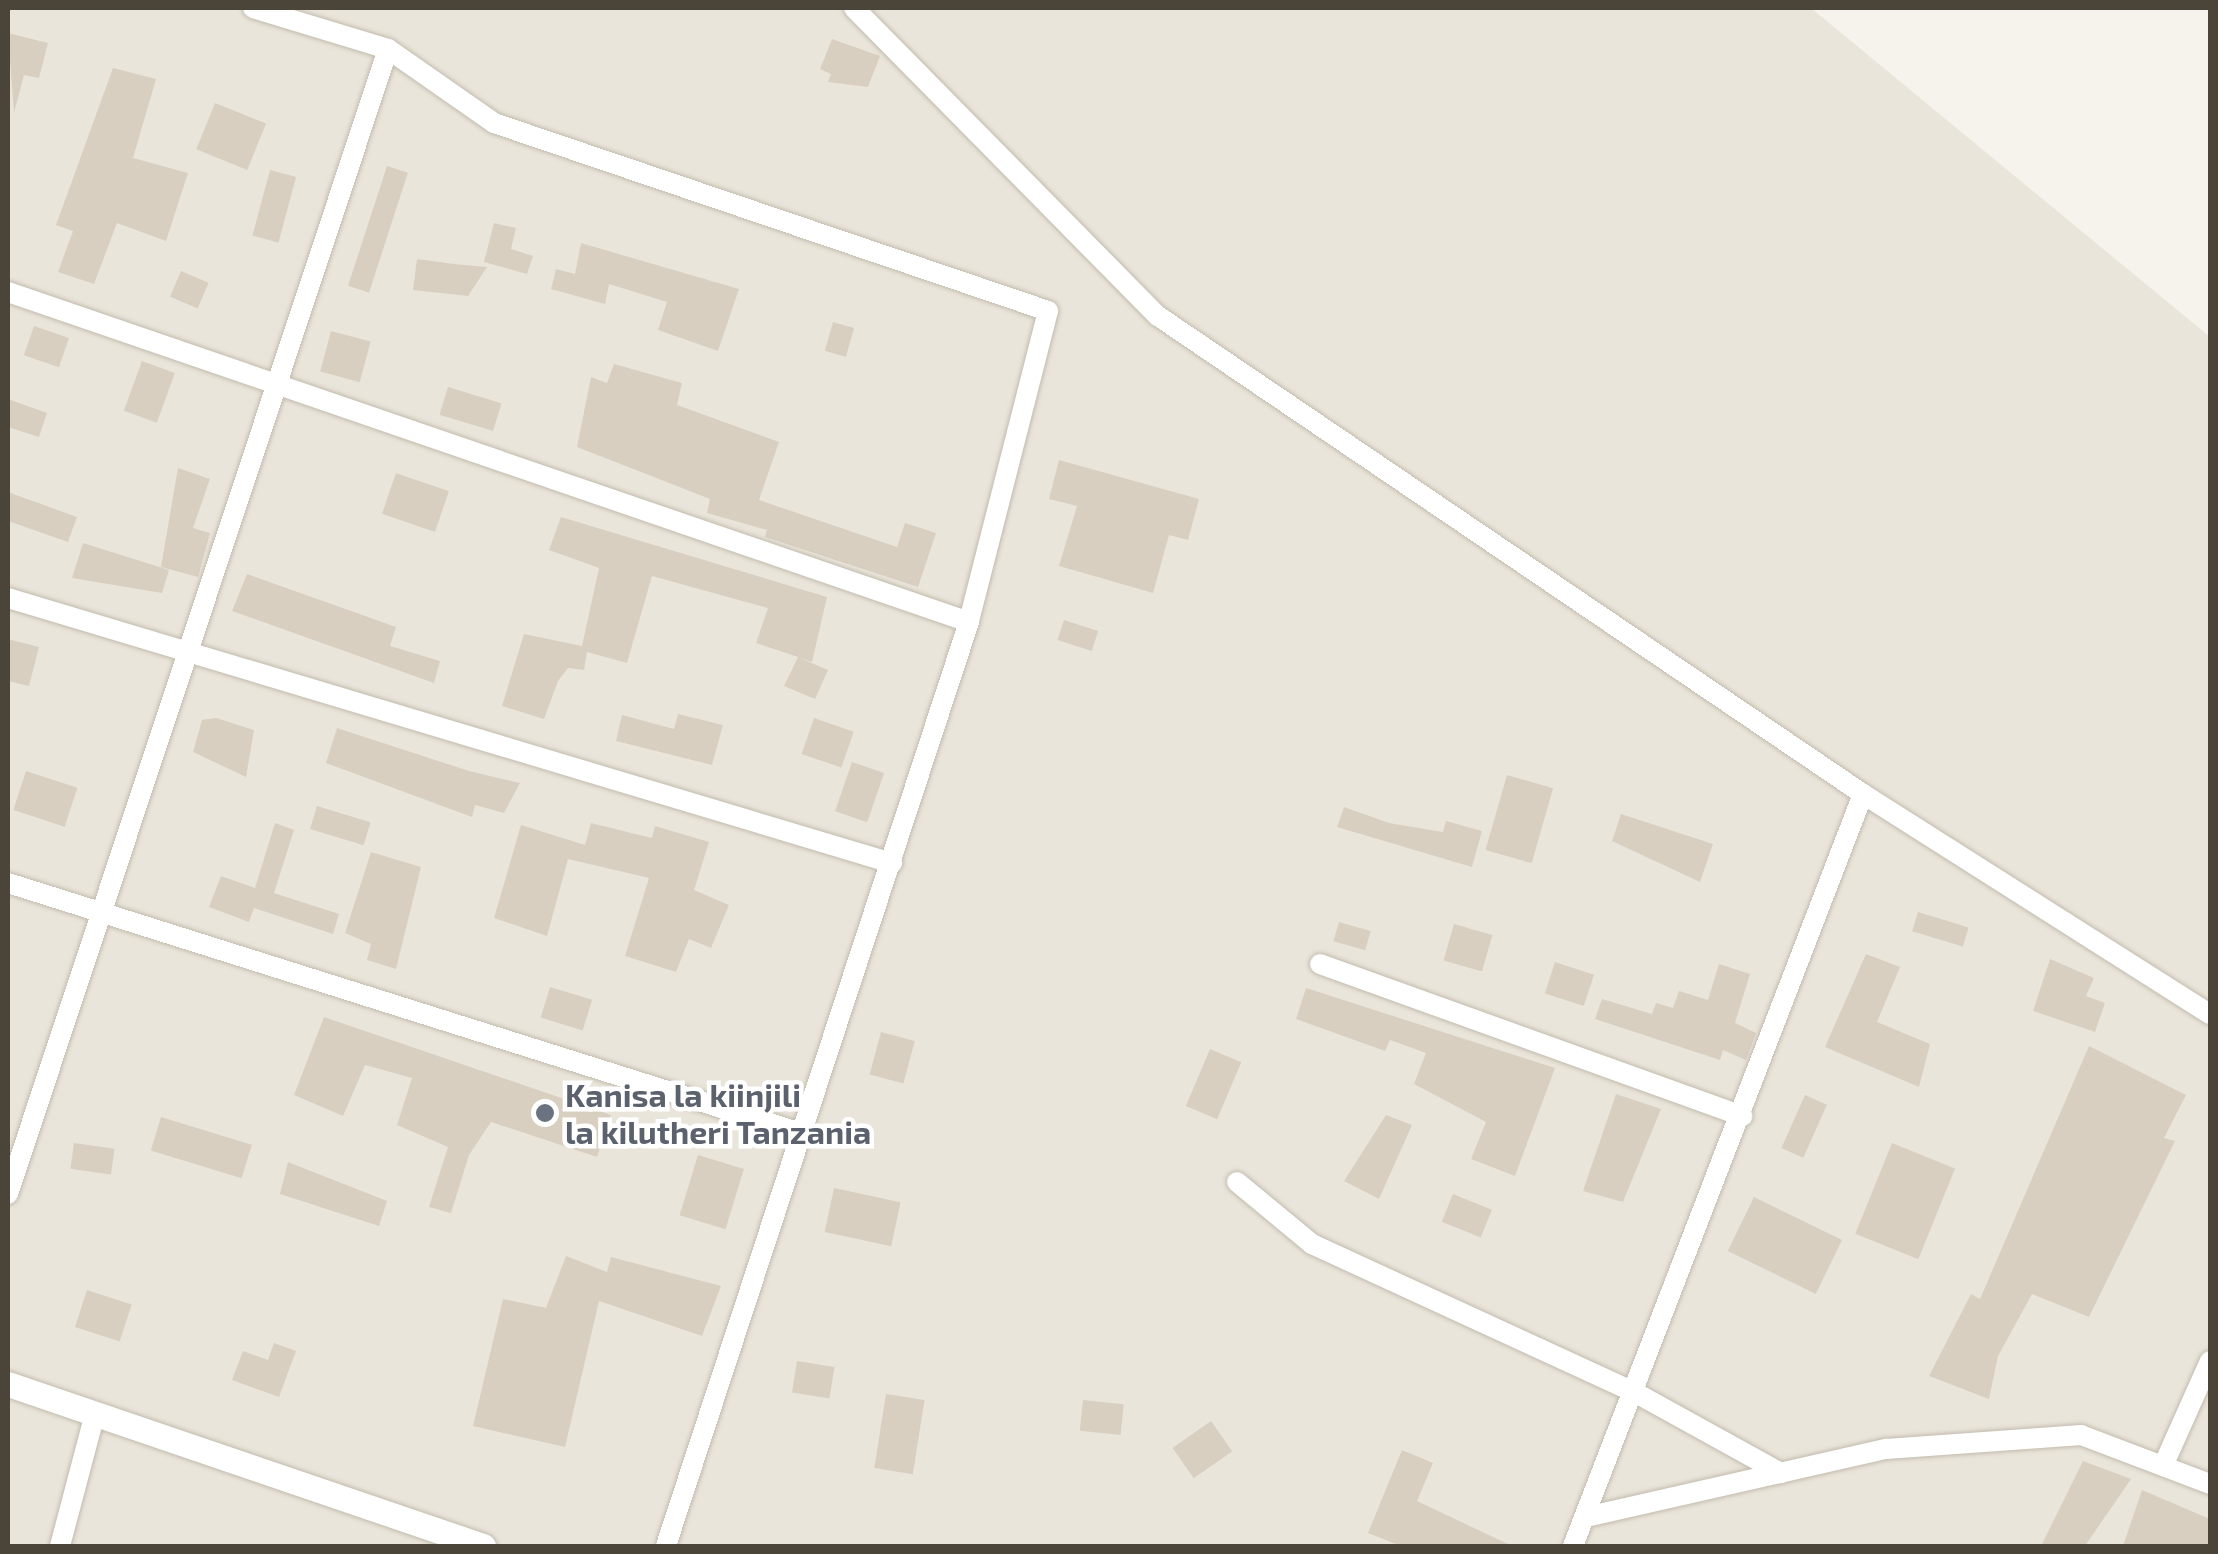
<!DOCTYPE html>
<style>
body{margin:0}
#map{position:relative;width:2218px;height:1554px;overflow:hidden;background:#f6f3ec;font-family:"Exo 2",sans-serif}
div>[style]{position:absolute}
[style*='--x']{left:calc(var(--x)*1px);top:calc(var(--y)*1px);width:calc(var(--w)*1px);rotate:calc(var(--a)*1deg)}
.residential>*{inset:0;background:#eae5da}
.building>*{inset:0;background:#d8cfc1;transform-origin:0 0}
.roads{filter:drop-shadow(0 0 2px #c2bbae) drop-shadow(0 0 2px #c2bbae)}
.minor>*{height:20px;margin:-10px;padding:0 10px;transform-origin:10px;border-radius:10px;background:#fff}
.tertiary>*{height:25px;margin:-12.5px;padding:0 12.5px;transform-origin:12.5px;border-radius:12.5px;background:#fff}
.dots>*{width:28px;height:28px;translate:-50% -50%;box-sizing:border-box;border:5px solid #fff;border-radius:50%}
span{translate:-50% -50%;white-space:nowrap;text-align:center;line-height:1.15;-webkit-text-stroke:9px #fff;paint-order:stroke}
.worship-label{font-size:32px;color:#5b616d;font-weight:700}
.left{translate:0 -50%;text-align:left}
.frame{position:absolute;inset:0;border:10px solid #4b4439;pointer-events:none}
</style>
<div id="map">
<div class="residential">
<i style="clip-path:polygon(8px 8px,1811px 8px,2210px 337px,2210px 1546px,8px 1546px)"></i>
</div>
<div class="building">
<i style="clip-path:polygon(8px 33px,48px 43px,39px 78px,24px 75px,14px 113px)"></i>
<i style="clip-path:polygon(832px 39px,880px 56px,868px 87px,828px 82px,831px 74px,820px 69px)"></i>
<i style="clip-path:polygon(113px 68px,156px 79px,133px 158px,188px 173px,166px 241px,117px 223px,94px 284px,58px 272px,73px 231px,56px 225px)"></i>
<i style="left:215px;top:103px;width:55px;height:50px;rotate:22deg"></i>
<i style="left:387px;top:166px;width:22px;height:126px;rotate:18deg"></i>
<i style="left:270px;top:170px;width:27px;height:68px;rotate:15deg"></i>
<i style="clip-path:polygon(494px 223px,516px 228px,511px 249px,533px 256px,527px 274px,484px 262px)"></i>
<i style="clip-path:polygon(581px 243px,739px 289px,718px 351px,658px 330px,667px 302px,609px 284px,605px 304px,551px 289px,556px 269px,575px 274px)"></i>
<i style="clip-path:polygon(417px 259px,454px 264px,487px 267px,468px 296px,413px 290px)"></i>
<i style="left:181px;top:271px;width:30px;height:28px;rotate:23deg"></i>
<i style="left:833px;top:322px;width:22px;height:30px;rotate:16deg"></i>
<i style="left:34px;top:326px;width:37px;height:31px;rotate:19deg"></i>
<i style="left:331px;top:331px;width:41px;height:42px;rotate:15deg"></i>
<i style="left:142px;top:361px;width:35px;height:53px;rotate:20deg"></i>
<i style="clip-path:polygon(614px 364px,682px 383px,677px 405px,779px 442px,759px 500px,897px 547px,905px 523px,936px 533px,918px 587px,765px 537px,767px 530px,707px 513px,710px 499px,577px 447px,591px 377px,607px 383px)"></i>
<i style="left:448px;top:387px;width:56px;height:29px;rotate:17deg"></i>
<i style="clip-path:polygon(8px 399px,47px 413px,39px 437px,8px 427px)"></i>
<i style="clip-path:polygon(1059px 460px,1199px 499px,1188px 540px,1169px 535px,1153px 593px,1059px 566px,1077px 506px,1049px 499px)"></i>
<i style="clip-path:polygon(178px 468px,210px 479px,193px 528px,210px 533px,198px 577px,161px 567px)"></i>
<i style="left:396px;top:473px;width:56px;height:43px;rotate:19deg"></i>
<i style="clip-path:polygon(8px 492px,77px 517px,68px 542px,8px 521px)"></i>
<i style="clip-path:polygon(561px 517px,827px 597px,812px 662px,798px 657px,828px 670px,815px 699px,784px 686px,798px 657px,756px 643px,768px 608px,652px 576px,627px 663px,587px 652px,584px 670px,568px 668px,558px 681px,544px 719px,502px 706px,524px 634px,582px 646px,599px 568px,549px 550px)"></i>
<i style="clip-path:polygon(83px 543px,169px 570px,162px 593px,72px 578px)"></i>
<i style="clip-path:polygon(247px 574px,396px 627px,390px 646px,440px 661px,434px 683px,232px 611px)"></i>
<i style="left:1064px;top:620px;width:36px;height:21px;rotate:18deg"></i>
<i style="clip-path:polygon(8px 639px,39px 647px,29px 686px,8px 681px)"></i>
<i style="clip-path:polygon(678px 714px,723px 725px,712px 765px,616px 741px,622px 715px,674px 729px)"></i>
<i style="clip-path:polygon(216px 718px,254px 730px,246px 777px,193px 752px,202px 720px)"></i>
<i style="left:814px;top:718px;width:42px;height:38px;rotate:19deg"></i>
<i style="clip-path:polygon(337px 728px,469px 771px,520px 783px,504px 813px,475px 805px,472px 817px,326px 763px)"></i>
<i style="left:852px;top:762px;width:34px;height:52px;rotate:19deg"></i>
<i style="left:26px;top:771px;width:54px;height:41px;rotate:18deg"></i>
<i style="left:1507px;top:775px;width:48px;height:78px;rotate:16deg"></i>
<i style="left:317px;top:806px;width:56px;height:24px;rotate:17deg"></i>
<i style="clip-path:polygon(1344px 807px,1389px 823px,1443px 832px,1446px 821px,1482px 831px,1472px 867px,1337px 827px)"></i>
<i style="clip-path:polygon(1621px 814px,1713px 844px,1700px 882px,1612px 841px)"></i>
<i style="clip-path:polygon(275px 823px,294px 830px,274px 893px,339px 914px,333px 934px,254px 908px,249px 922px,209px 907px,221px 876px,255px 888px)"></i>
<i style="clip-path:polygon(591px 823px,652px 838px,655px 826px,709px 842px,694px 890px,729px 905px,711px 948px,689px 939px,676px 972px,625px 956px,649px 878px,568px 859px,547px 936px,494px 918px,521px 825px,585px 845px)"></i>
<i style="clip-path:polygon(371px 852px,421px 867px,396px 969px,367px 960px,371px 944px,345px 933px)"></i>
<i style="left:1918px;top:912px;width:53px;height:20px;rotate:17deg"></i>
<i style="left:1339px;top:922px;width:33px;height:20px;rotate:16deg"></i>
<i style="left:1454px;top:924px;width:40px;height:38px;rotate:16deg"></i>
<i style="clip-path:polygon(1866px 954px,1900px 967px,1877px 1022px,1930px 1044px,1919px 1087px,1825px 1047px)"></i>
<i style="clip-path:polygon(2050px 959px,2094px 978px,2086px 996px,2105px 1003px,2095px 1032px,2033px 1011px)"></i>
<i style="left:1555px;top:962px;width:41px;height:33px;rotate:18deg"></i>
<i style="clip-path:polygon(1719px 964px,1750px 974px,1735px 1023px,1756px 1033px,1746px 1060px,1723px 1050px,1720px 1060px,1595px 1019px,1602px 999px,1652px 1014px,1656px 1003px,1673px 1008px,1679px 991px,1708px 1000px)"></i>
<i style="left:550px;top:987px;width:44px;height:32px;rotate:17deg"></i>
<i style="clip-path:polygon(1306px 988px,1555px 1068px,1515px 1176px,1471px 1159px,1486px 1122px,1414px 1084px,1426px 1053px,1390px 1040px,1385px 1051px,1296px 1019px)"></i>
<i style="clip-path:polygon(324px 1017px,611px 1115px,597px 1157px,491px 1122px,469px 1155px,451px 1213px,429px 1207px,448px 1147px,397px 1125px,412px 1078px,365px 1065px,343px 1116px,294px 1095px)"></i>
<i style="left:881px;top:1032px;width:35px;height:44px;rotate:15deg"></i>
<i style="clip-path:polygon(2089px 1046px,2186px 1095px,2164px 1138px,2175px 1141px,2089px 1317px,2032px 1294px,1998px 1356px,1989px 1399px,1929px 1376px,1971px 1294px,1980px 1299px)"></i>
<i style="left:1210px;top:1049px;width:34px;height:62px;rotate:23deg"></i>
<i style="clip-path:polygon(1616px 1094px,1661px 1109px,1623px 1202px,1583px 1191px)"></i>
<i style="left:1805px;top:1095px;width:24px;height:58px;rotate:24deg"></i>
<i style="clip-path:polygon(1386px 1115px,1412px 1125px,1379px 1199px,1344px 1181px)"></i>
<i style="left:161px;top:1117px;width:95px;height:35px;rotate:17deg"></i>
<i style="left:74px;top:1143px;width:41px;height:26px;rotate:8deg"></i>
<i style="left:1892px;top:1143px;width:68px;height:98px;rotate:22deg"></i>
<i style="left:698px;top:1155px;width:48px;height:63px;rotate:17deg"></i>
<i style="clip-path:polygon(288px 1162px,387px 1201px,379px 1226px,280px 1194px)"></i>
<i style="left:834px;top:1188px;width:68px;height:45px;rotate:12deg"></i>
<i style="left:1453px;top:1194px;width:42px;height:30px;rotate:22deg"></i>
<i style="left:1754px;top:1197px;width:98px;height:60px;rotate:26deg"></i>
<i style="clip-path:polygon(566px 1256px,607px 1272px,611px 1257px,721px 1286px,702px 1336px,599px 1301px,565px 1447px,473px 1426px,503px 1299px,546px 1308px)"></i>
<i style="left:87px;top:1290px;width:47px;height:39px;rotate:18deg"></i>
<i style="clip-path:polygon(274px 1343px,296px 1351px,279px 1397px,232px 1380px,243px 1351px,268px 1360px)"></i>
<i style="left:797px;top:1361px;width:38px;height:32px;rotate:9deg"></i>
<i style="left:886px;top:1394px;width:39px;height:75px;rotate:9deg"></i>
<i style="left:1083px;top:1400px;width:41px;height:31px;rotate:6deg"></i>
<i style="left:1211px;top:1421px;width:37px;height:47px;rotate:55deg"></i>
<i style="clip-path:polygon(1402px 1450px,1433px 1463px,1417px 1501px,1512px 1546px,1401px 1546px,1368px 1533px)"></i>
<i style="clip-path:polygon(2083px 1461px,2131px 1479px,2085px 1546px,2041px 1546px)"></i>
<i style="clip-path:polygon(2142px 1490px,2210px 1519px,2210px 1546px,2123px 1546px)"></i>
</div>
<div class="roads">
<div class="minor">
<i style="--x:253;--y:8;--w:141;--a:16.9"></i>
<i style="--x:388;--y:49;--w:129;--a:34.9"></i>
<i style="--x:494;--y:123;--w:585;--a:18.74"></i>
<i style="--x:1048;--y:311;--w:321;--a:104.3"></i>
<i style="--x:969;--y:622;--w:972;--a:108.16"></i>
<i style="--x:854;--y:8;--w:433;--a:45.4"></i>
<i style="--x:1158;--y:316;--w:852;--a:34.14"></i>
<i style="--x:1863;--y:794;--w:411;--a:32.4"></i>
<i style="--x:8;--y:292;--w:1016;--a:18.95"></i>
<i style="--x:8;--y:598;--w:923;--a:16.69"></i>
<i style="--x:8;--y:883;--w:835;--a:17.5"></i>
<i style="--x:1320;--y:964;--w:449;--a:19.8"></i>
<i style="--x:1237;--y:1182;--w:97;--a:39.6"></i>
<i style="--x:1312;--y:1244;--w:357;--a:24.7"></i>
<i style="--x:1636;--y:1393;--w:166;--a:28.9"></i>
<i style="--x:8;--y:1194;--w:1206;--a:-71.64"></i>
<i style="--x:2163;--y:1466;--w:115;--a:-65.9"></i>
<i style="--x:1586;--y:1517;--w:308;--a:-12.8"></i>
<i style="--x:1886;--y:1449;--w:196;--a:-4.1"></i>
<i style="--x:2081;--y:1435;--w:138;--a:20.8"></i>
<i style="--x:60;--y:1546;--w:133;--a:-75.2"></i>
<i style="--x:1573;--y:1546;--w:806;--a:-68.91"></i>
</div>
<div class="tertiary">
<i style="--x:8;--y:1384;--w:502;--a:18.83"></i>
</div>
</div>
<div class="dots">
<i style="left:545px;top:1113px;background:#6b7280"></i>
</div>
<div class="worship-label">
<span class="left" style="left:565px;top:1113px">Kanisa la kiinjili<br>la kilutheri Tanzania</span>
</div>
<div class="frame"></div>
</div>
